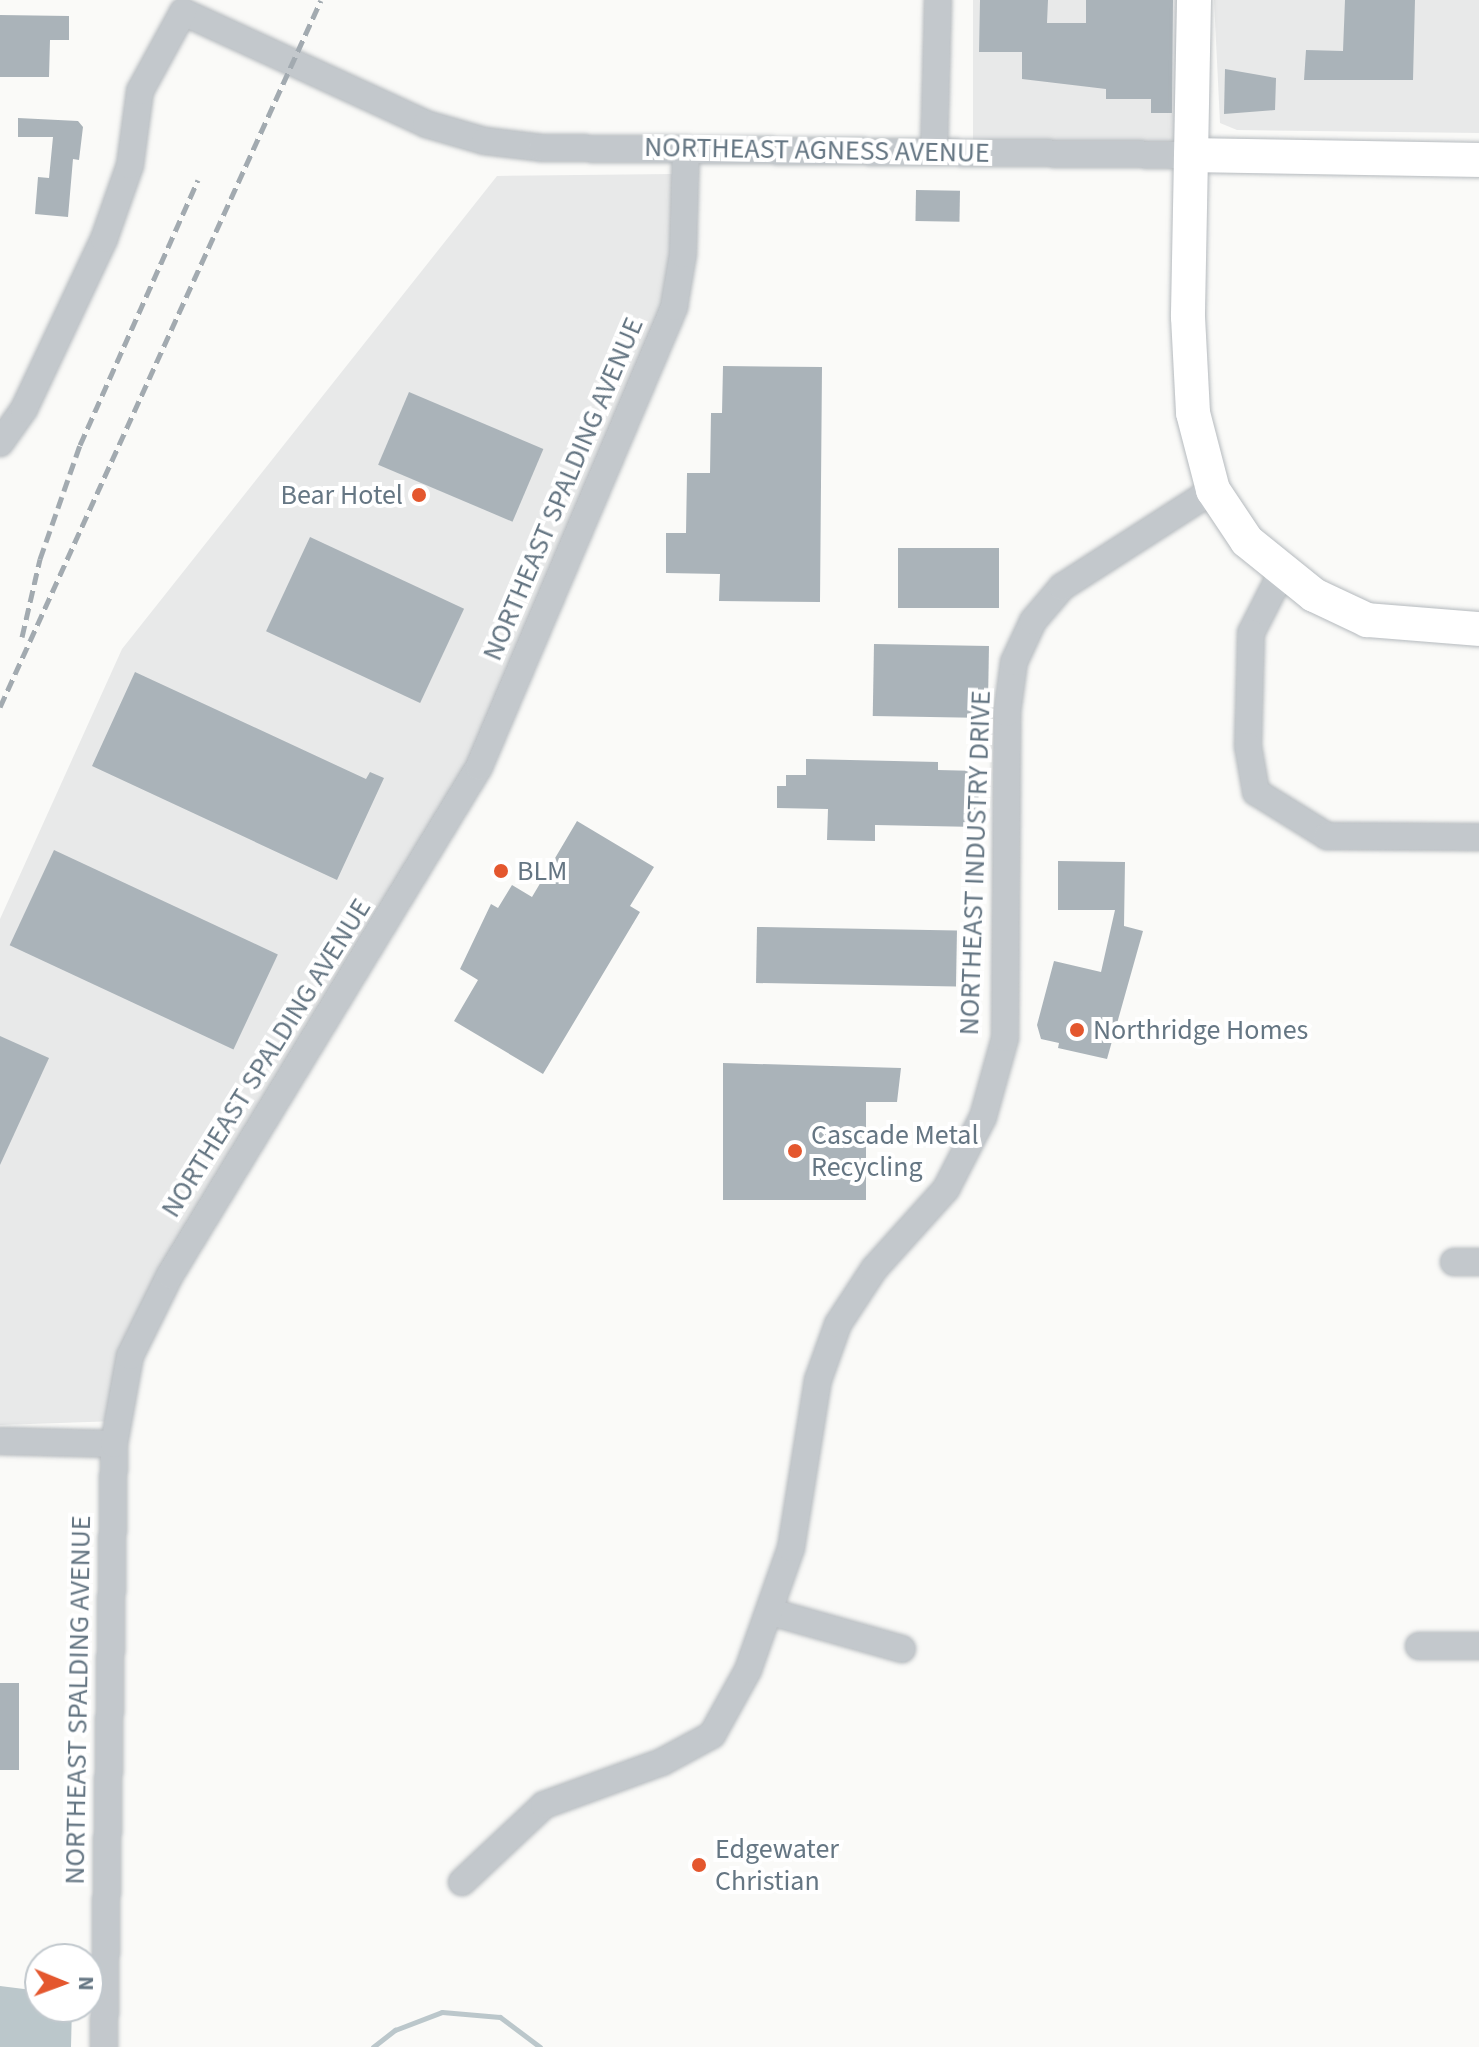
<!DOCTYPE html>
<style>
body{margin:0}
#map{position:relative;width:1479px;height:2047px;overflow:hidden;background:#fafaf8;font-family:"Source Sans 3",sans-serif}
div>[style]{position:absolute}
[style*='--x']{left:calc(var(--x)*1px);top:calc(var(--y)*1px);width:calc(var(--w)*1px);rotate:calc(var(--a)*1deg)}
.built>*{inset:0;background:#e8e9e9;transform-origin:0 0}
.water>*{inset:0;background:#bbc7cb}
.stream>*{height:5px;margin:-2.5px;padding:0 2.5px;transform-origin:2.5px;border-radius:2.5px;background:#bbc7cb}
.building>*{inset:0;background:#aab3b9;transform-origin:0 0}
.roads{filter:drop-shadow(0 0 2px #b5babe) drop-shadow(0 0 2px #b5babe)}
.minor>*{height:26px;margin:-13px;padding:0 13px;transform-origin:13px;border-radius:13px;background:#c3c8cc}
.major>*{height:34px;margin:-17px;padding:0 17px;transform-origin:17px;border-radius:17px;background:#fff}
.rail>*{height:5px;margin-top:-2.5px;transform-origin:0;background:repeating-linear-gradient(90deg,#a2aab0 0 12px,transparent 0 18px)}
.dots>*{width:22px;height:22px;translate:-50% -50%;box-sizing:border-box;border:4px solid #fff;border-radius:50%}
span{translate:-50% -50%;white-space:nowrap;text-align:center;line-height:1.15;-webkit-text-stroke:8px #fff;paint-order:stroke}
.street-label{font-size:28px;color:#657683}
.poi-label{font-size:28px;color:#657683}
.right{translate:-100% -50%;text-align:right}
.left{translate:0 -50%;text-align:left}
.north{position:absolute;left:24px;top:1943px;width:80px;height:80px;box-sizing:border-box;background:#fff;border:2px solid #c1c8cd;border-radius:50%;rotate:91deg;font-size:22px;font-weight:700;line-height:32px;text-align:center;color:#657683}
.north::after{content:'';display:block;margin:auto;width:28px;height:36px;background:#e4572e;clip-path:polygon(50% 0,100% 100%,50% 72%,0 100%)}
</style>
<div id="map">
<div class="built">
<i style="left:973px;top:0;width:212px;height:144px"></i>
<i style="clip-path:polygon(1214px 0,1479px 0,1479px 133px,1237px 130px,1220px 123px)"></i>
<i style="clip-path:polygon(671px 174px,678px 177px,681px 281px,479px 767px,170px 1275px,118px 1421px,0 1425px,0 919px,122px 649px,497px 176px)"></i>
</div>
<div class="water">
<i style="clip-path:polygon(0 1986px,40px 1991px,40px 2007px,72px 2007px,71px 2047px,0 2047px)"></i>
</div>
<div class="stream">
<i style="--x:373;--y:2047;--w:28;--a:-38"></i>
<i style="--x:395;--y:2030;--w:50;--a:-21"></i>
<i style="--x:442;--y:2012;--w:58;--a:4.9"></i>
<i style="--x:500;--y:2017;--w:50;--a:36.9"></i>
</div>
<div class="building">
<i style="clip-path:polygon(980px 0,1048px 0,1047px 23px,1086px 23px,1086px 0,1173px 0,1172px 113px,1151px 113px,1151px 99px,1106px 99px,1106px 89px,1022px 79px,1022px 52px,979px 52px)"></i>
<i style="clip-path:polygon(1345px 0,1415px 0,1413px 80px,1304px 80px,1306px 50px,1343px 51px)"></i>
<i style="clip-path:polygon(0 15px,69px 16px,69px 40px,50px 40px,49px 77px,0 77px)"></i>
<i style="clip-path:polygon(1225px 69px,1276px 78px,1275px 110px,1224px 114px)"></i>
<i style="clip-path:polygon(18px 118px,78px 121px,83px 127px,79px 160px,73px 159px,68px 217px,35px 214px,38px 177px,49px 178px,53px 137px,18px 137px)"></i>
<i style="left:916px;top:190px;width:44px;height:31px;rotate:1deg"></i>
<i style="clip-path:polygon(723px 366px,822px 367px,820px 602px,719px 601px,720px 574px,666px 573px,666px 533px,686px 533px,687px 473px,710px 473px,711px 413px,722px 413px)"></i>
<i style="left:409px;top:392px;width:146px;height:79px;rotate:23deg"></i>
<i style="left:310px;top:537px;width:170px;height:104px;rotate:25deg"></i>
<i style="left:898px;top:548px;width:101px;height:60px"></i>
<i style="left:874px;top:644px;width:115px;height:72px;rotate:1deg"></i>
<i style="clip-path:polygon(135px 672px,366px 779px,370px 772px,384px 778px,337px 880px,92px 766px)"></i>
<i style="clip-path:polygon(806px 759px,938px 762px,938px 770px,979px 771px,978px 827px,875px 825px,875px 841px,827px 840px,828px 809px,777px 808px,777px 786px,786px 786px,786px 775px,806px 775px)"></i>
<i style="clip-path:polygon(577px 821px,654px 867px,630px 906px,640px 912px,543px 1074px,454px 1021px,478px 980px,460px 969px,491px 904px,498px 908px,512px 885px,532px 897px)"></i>
<i style="left:54px;top:850px;width:247px;height:105px;rotate:25deg"></i>
<i style="clip-path:polygon(1058px 861px,1125px 862px,1124px 926px,1143px 931px,1107px 1059px,1058px 1048px,1059px 1043px,1041px 1039px,1037px 1025px,1054px 961px,1101px 972px,1115px 910px,1058px 910px)"></i>
<i style="left:757px;top:927px;width:200px;height:56px;rotate:1deg"></i>
<i style="clip-path:polygon(0 1036px,49px 1058px,0 1165px)"></i>
<i style="clip-path:polygon(723px 1063px,901px 1068px,897px 1102px,866px 1102px,866px 1200px,723px 1200px)"></i>
<i style="left:0;top:1683px;width:19px;height:87px"></i>
</div>
<div class="roads">
<div class="minor">
<i style="--x:183;--y:12;--w:268;--a:24.7"></i>
<i style="--x:426;--y:124;--w:61;--a:16.1"></i>
<i style="--x:485;--y:141;--w:57;--a:7"></i>
<i style="--x:542;--y:148;--w:649;--a:0.62"></i>
<i style="--x:934;--y:152;--w:152;--a:-88.5"></i>
<i style="--x:0;--y:443;--w:42;--a:-54.8"></i>
<i style="--x:24;--y:409;--w:188;--a:-64.8"></i>
<i style="--x:104;--y:239;--w:78;--a:-70.6"></i>
<i style="--x:130;--y:165;--w:75;--a:-82.3"></i>
<i style="--x:140;--y:91;--w:90;--a:-61.4"></i>
<i style="--x:1281;--y:574;--w:66;--a:117"></i>
<i style="--x:1251;--y:633;--w:113;--a:91.5"></i>
<i style="--x:1248;--y:746;--w:47;--a:80.1"></i>
<i style="--x:1256;--y:792;--w:84;--a:31.8"></i>
<i style="--x:1327;--y:836;--w:152;--a:0.4"></i>
<i style="--x:1454;--y:1262;--w:25;--a:0"></i>
<i style="--x:0;--y:1441;--w:114;--a:1.5"></i>
<i style="--x:771;--y:1612;--w:136;--a:15.8"></i>
<i style="--x:1419;--y:1646;--w:60;--a:0"></i>
<i style="--x:462;--y:1882;--w:112;--a:-43.2"></i>
<i style="--x:544;--y:1805;--w:126;--a:-20"></i>
<i style="--x:662;--y:1762;--w:57;--a:-28.4"></i>
<i style="--x:712;--y:1735;--w:74;--a:-61"></i>
<i style="--x:748;--y:1670;--w:129;--a:-70.6"></i>
<i style="--x:791;--y:1548;--w:170;--a:-80.9"></i>
<i style="--x:818;--y:1380;--w:59;--a:-70.3"></i>
<i style="--x:838;--y:1324;--w:66;--a:-56.8"></i>
<i style="--x:874;--y:1269;--w:108;--a:-48"></i>
<i style="--x:946;--y:1189;--w:81;--a:-62.8"></i>
<i style="--x:983;--y:1117;--w:82;--a:-74.4"></i>
<i style="--x:1005;--y:1038;--w:325;--a:-89.6"></i>
<i style="--x:1007;--y:713;--w:51;--a:-82.2"></i>
<i style="--x:1014;--y:662;--w:45;--a:-65.1"></i>
<i style="--x:1033;--y:621;--w:45;--a:-49.5"></i>
<i style="--x:1062;--y:587;--w:179;--a:-32.7"></i>
<i style="--x:104;--y:2047;--w:603;--a:-89.05"></i>
<i style="--x:114;--y:1444;--w:89;--a:-79.7"></i>
<i style="--x:130;--y:1356;--w:90;--a:-63.7"></i>
<i style="--x:170;--y:1275;--w:595;--a:-58.69"></i>
<i style="--x:479;--y:767;--w:500;--a:-67"></i>
<i style="--x:674;--y:307;--w:54;--a:-80.4"></i>
<i style="--x:683;--y:254;--w:105;--a:-88.4"></i>
</div>
<div class="major">
<i style="--x:1194;--y:0;--w:317;--a:91.1"></i>
<i style="--x:1188;--y:317;--w:96;--a:87"></i>
<i style="--x:1193;--y:413;--w:80;--a:75.4"></i>
<i style="--x:1213;--y:490;--w:61;--a:56.3"></i>
<i style="--x:1247;--y:541;--w:86;--a:38.9"></i>
<i style="--x:1314;--y:595;--w:59;--a:25.3"></i>
<i style="--x:1367;--y:620;--w:112;--a:4.6"></i>
<i style="--x:1191;--y:155;--w:288;--a:1"></i>
</div>
</div>
<div class="rail">
<i style="--x:22;--y:637;--w:80;--a:-77"></i>
<i style="--x:40;--y:559;--w:121;--a:-70.7"></i>
<i style="--x:80;--y:445;--w:290;--a:-66"></i>
<i style="--x:0;--y:707;--w:776;--a:-65.58"></i>
</div>
<div class="dots">
<i style="left:419px;top:495px;background:#e4572e"></i>
<i style="left:501px;top:871px;background:#e4572e"></i>
<i style="left:1077px;top:1030px;background:#e4572e"></i>
<i style="left:795px;top:1151px;background:#e4572e"></i>
<i style="left:699px;top:1865px;background:#e4572e"></i>
</div>
<div class="street-label">
<span style="left:817px;top:150px;rotate:1deg">NORTHEAST AGNESS AVENUE</span>
<span style="left:563px;top:489px;rotate:-67deg">NORTHEAST SPALDING AVENUE</span>
<span style="left:975px;top:863px;rotate:-88deg">NORTHEAST INDUSTRY DRIVE</span>
<span style="left:266px;top:1058px;rotate:-58deg">NORTHEAST SPALDING AVENUE</span>
<span style="left:78px;top:1700px;rotate:-89deg">NORTHEAST SPALDING AVENUE</span>
</div>
<div class="poi-label">
<span class="right" style="left:403px;top:495px">Bear Hotel</span>
<span class="left" style="left:517px;top:871px">BLM</span>
<span class="left" style="left:1093px;top:1030px">Northridge Homes</span>
<span class="left" style="left:811px;top:1151px">Cascade Metal<br>Recycling</span>
<span class="left" style="left:715px;top:1865px">Edgewater<br>Christian</span>
</div>
<div class="north">N</div>
</div>
